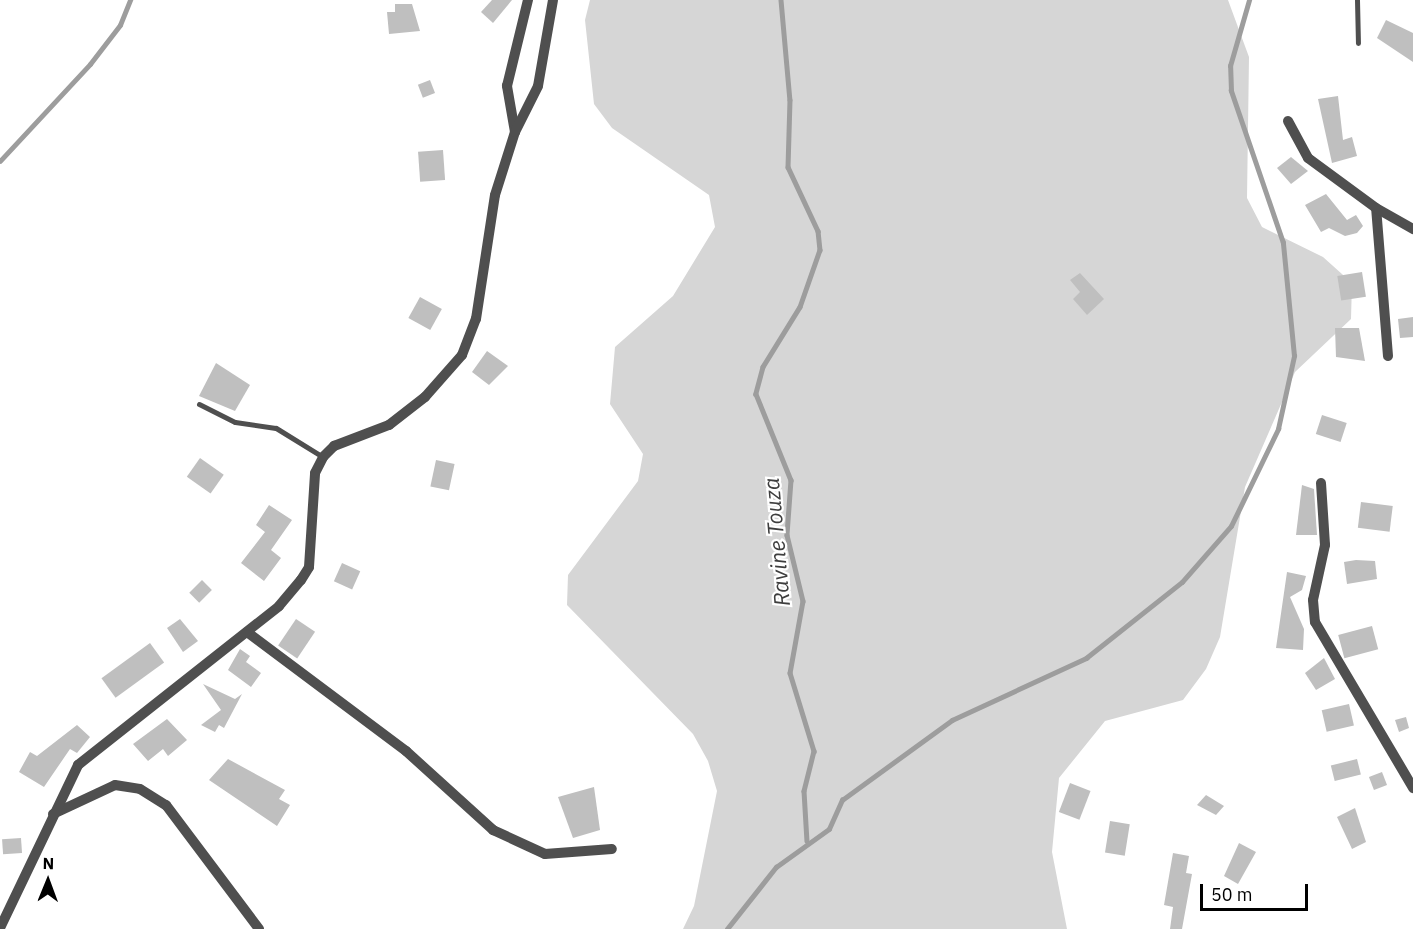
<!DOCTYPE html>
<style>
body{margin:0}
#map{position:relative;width:1413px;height:929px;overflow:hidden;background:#fff;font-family:"IBM Plex Sans",sans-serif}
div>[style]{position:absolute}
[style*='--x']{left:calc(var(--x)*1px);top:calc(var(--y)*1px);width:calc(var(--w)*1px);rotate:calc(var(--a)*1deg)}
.green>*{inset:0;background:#d6d6d6}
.stream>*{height:4.5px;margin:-2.25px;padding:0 2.25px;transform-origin:2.25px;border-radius:2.25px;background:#9d9d9d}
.building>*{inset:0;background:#bfbfbf;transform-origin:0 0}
.lane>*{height:5px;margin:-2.5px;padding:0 2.5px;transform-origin:2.5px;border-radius:2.5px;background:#4f4f4f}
.street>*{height:10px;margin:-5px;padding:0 5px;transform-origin:5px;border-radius:5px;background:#4f4f4f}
span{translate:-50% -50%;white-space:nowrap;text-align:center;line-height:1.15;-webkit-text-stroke:4.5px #fff;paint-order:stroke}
.water-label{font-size:22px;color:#3e3e3e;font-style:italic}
.north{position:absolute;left:18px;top:851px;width:60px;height:60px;-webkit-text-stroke:4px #fff;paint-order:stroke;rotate:1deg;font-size:16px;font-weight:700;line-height:24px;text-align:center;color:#000}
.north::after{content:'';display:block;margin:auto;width:21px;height:27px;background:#000;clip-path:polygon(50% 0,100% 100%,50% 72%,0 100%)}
.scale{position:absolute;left:1200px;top:884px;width:108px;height:27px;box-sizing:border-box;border:3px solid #000;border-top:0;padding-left:8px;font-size:18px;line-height:21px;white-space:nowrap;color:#000;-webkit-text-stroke:4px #fff;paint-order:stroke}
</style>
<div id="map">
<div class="green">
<i style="clip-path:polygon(590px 0,1228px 0,1249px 57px,1247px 198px,1262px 227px,1323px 257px,1352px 283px,1351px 319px,1295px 372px,1245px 487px,1220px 637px,1206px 669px,1183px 700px,1105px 721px,1059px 778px,1052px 852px,1067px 929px,683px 929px,694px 906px,717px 791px,708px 761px,693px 734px,567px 605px,568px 575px,638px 481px,643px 454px,610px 404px,615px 347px,673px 296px,715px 227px,709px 195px,612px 128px,594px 104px,585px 20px)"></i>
</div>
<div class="stream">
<i style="--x:781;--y:0;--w:100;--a:84.9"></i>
<i style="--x:790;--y:100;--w:67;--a:91.7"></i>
<i style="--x:788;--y:167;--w:71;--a:64.9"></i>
<i style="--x:818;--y:231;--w:19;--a:84"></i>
<i style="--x:820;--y:250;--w:60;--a:109.3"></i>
<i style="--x:800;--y:307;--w:70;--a:121.7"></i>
<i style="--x:763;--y:367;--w:28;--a:105"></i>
<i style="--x:756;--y:394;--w:93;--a:67.9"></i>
<i style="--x:791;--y:480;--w:55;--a:94.2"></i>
<i style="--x:787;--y:535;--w:68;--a:76.4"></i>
<i style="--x:803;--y:601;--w:73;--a:100.2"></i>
<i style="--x:790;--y:673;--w:82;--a:72.9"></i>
<i style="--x:814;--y:751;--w:41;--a:104"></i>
<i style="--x:804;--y:791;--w:50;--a:86.6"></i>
<i style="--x:0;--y:161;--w:132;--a:-47.1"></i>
<i style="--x:90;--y:64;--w:49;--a:-52.4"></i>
<i style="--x:120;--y:25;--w:27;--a:-68"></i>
<i style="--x:727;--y:929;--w:79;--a:-51.7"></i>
<i style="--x:776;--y:867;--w:65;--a:-35.6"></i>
<i style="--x:829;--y:829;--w:32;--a:-66"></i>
<i style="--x:842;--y:800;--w:136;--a:-36"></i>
<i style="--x:952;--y:720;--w:148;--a:-24.8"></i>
<i style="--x:1086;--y:658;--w:122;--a:-38.4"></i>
<i style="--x:1182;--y:582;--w:74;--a:-48.8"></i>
<i style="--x:1231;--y:526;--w:108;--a:-64.1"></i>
<i style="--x:1278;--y:429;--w:75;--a:-77.6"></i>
<i style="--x:1294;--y:356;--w:114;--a:-95.6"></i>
<i style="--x:1283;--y:243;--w:161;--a:-108.9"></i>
<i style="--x:1231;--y:91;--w:25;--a:-92"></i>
<i style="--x:1230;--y:66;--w:69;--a:-73.9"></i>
</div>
<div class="building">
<i style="clip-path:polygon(492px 0,512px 0,493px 23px,481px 12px)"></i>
<i style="clip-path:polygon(395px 4px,412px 4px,420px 31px,389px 34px,387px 12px,395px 12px)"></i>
<i style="clip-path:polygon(1386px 20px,1413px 33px,1413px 62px,1377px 38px)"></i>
<i style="left:430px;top:80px;width:14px;height:13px;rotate:69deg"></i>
<i style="clip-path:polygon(1338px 96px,1343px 140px,1352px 137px,1357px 156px,1332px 163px,1318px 99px)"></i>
<i style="left:443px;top:150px;width:30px;height:25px;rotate:86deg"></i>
<i style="clip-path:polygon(1291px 157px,1308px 171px,1291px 184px,1277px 168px)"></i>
<i style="clip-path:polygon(1326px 194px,1347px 220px,1356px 215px,1363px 226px,1357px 233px,1345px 236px,1329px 228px,1321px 232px,1305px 205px)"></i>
<i style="left:1362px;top:272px;width:25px;height:25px;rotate:81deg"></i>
<i style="clip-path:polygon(1080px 273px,1104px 299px,1087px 315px,1073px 299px,1080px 292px,1070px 280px)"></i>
<i style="left:420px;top:297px;width:25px;height:24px;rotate:29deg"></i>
<i style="clip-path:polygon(1413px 317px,1413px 337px,1400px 338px,1398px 319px)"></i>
<i style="clip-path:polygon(1335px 328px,1359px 328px,1365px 361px,1336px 357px)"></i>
<i style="clip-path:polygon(487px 351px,508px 366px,489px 385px,472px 372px)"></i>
<i style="clip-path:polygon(216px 363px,250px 385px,235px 411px,199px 396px)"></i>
<i style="left:1322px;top:415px;width:26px;height:20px;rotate:18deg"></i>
<i style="left:200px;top:458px;width:29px;height:23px;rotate:35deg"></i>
<i style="left:436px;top:460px;width:19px;height:27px;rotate:12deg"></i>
<i style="clip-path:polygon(1302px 485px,1314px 489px,1317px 535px,1296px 535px)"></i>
<i style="left:1361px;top:502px;width:32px;height:26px;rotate:7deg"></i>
<i style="clip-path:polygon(269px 505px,292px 520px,271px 550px,281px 558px,264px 581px,241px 563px,265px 532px,256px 525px)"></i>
<i style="clip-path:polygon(1356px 560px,1375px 561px,1377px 579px,1347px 584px,1344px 562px)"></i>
<i style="left:342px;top:563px;width:20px;height:20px;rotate:24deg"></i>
<i style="clip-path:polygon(1287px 572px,1306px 576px,1302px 590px,1290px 597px,1304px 629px,1303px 650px,1276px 648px)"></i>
<i style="left:202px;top:580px;width:14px;height:18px;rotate:45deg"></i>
<i style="clip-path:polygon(180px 619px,198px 641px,183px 652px,167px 628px)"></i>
<i style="left:296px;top:619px;width:23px;height:32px;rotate:34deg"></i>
<i style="left:1372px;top:626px;width:24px;height:35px;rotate:75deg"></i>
<i style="left:150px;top:643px;width:24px;height:60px;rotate:54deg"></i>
<i style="clip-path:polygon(240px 649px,250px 656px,246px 662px,261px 673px,251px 687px,228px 670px)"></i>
<i style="clip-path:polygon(1324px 658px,1335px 679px,1316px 690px,1305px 673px)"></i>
<i style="clip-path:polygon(203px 684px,235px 699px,242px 694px,224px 728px,219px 725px,215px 732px,201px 725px,221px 710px)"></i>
<i style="left:1349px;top:704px;width:22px;height:28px;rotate:77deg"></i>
<i style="clip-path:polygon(1406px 717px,1409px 728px,1399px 732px,1395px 720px)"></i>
<i style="clip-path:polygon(167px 719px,187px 740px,168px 756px,163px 749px,148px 761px,133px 744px)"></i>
<i style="clip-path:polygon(77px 725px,90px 737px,77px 753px,70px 749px,44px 787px,19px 772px,30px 752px,37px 756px)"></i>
<i style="clip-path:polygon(228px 759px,285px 790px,279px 799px,290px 805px,277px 826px,209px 780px)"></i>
<i style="left:1357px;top:759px;width:16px;height:27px;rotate:76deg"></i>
<i style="left:1382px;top:772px;width:14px;height:14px;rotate:69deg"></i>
<i style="left:1070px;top:783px;width:22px;height:31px;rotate:21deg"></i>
<i style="clip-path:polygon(594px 787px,600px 830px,573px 838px,558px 797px)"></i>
<i style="clip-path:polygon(1206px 795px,1224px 806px,1216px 815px,1197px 805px)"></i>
<i style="clip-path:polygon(1355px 808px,1366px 842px,1352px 849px,1337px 817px)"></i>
<i style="left:1110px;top:821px;width:20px;height:32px;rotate:9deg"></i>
<i style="left:21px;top:838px;width:15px;height:19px;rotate:86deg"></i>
<i style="clip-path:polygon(1239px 843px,1256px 852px,1238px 884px,1224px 876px)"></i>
<i style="clip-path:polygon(1173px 853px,1189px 856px,1186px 873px,1192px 874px,1182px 929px,1170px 929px,1173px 907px,1164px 905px)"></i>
</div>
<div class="lane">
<i style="--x:1357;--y:0;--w:43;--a:88.7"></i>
<i style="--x:199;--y:404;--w:40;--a:26.6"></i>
<i style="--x:235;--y:422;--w:41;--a:8.3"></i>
<i style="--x:276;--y:428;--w:55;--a:31.7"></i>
</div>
<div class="street">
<i style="--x:1288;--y:121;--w:42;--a:61.6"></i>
<i style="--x:1308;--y:158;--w:84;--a:36.3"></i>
<i style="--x:515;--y:132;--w:47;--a:-99.9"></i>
<i style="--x:507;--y:86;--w:89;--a:-76.3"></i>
<i style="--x:1388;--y:356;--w:148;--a:-94.6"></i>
<i style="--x:1376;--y:208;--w:43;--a:29.6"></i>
<i style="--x:1321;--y:483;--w:62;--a:86.3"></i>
<i style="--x:1325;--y:545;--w:56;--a:102.3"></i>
<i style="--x:1313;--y:600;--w:22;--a:85"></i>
<i style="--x:1315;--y:622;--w:193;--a:59.4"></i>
<i style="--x:247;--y:632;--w:199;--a:36.8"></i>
<i style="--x:406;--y:751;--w:118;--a:42.2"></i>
<i style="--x:493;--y:830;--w:57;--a:24.8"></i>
<i style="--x:545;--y:854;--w:67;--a:-4.3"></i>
<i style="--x:53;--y:814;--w:68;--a:-25.1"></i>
<i style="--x:115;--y:785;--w:25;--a:9"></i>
<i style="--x:140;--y:789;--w:31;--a:32"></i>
<i style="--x:166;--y:805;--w:155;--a:53.1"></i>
<i style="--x:0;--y:928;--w:181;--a:-64.4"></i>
<i style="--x:78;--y:765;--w:256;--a:-38.3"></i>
<i style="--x:279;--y:606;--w:34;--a:-50"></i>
<i style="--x:301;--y:580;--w:15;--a:-58"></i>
<i style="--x:309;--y:567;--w:94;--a:-86.3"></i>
<i style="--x:315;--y:473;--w:18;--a:-63"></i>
<i style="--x:323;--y:457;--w:16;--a:-45"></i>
<i style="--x:334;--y:446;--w:59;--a:-20.9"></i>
<i style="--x:389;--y:425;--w:46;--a:-37.9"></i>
<i style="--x:425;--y:397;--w:56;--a:-48.6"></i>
<i style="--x:462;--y:355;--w:39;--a:-69"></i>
<i style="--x:476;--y:319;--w:125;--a:-81.3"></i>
<i style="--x:495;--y:195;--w:66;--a:-72.4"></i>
<i style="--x:515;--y:132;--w:51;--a:-63.4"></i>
<i style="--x:538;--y:86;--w:87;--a:-80.1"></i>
</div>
<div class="water-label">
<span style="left:776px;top:542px;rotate:-95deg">Ravine Touza</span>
</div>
<div class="north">N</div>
<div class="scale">50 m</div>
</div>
